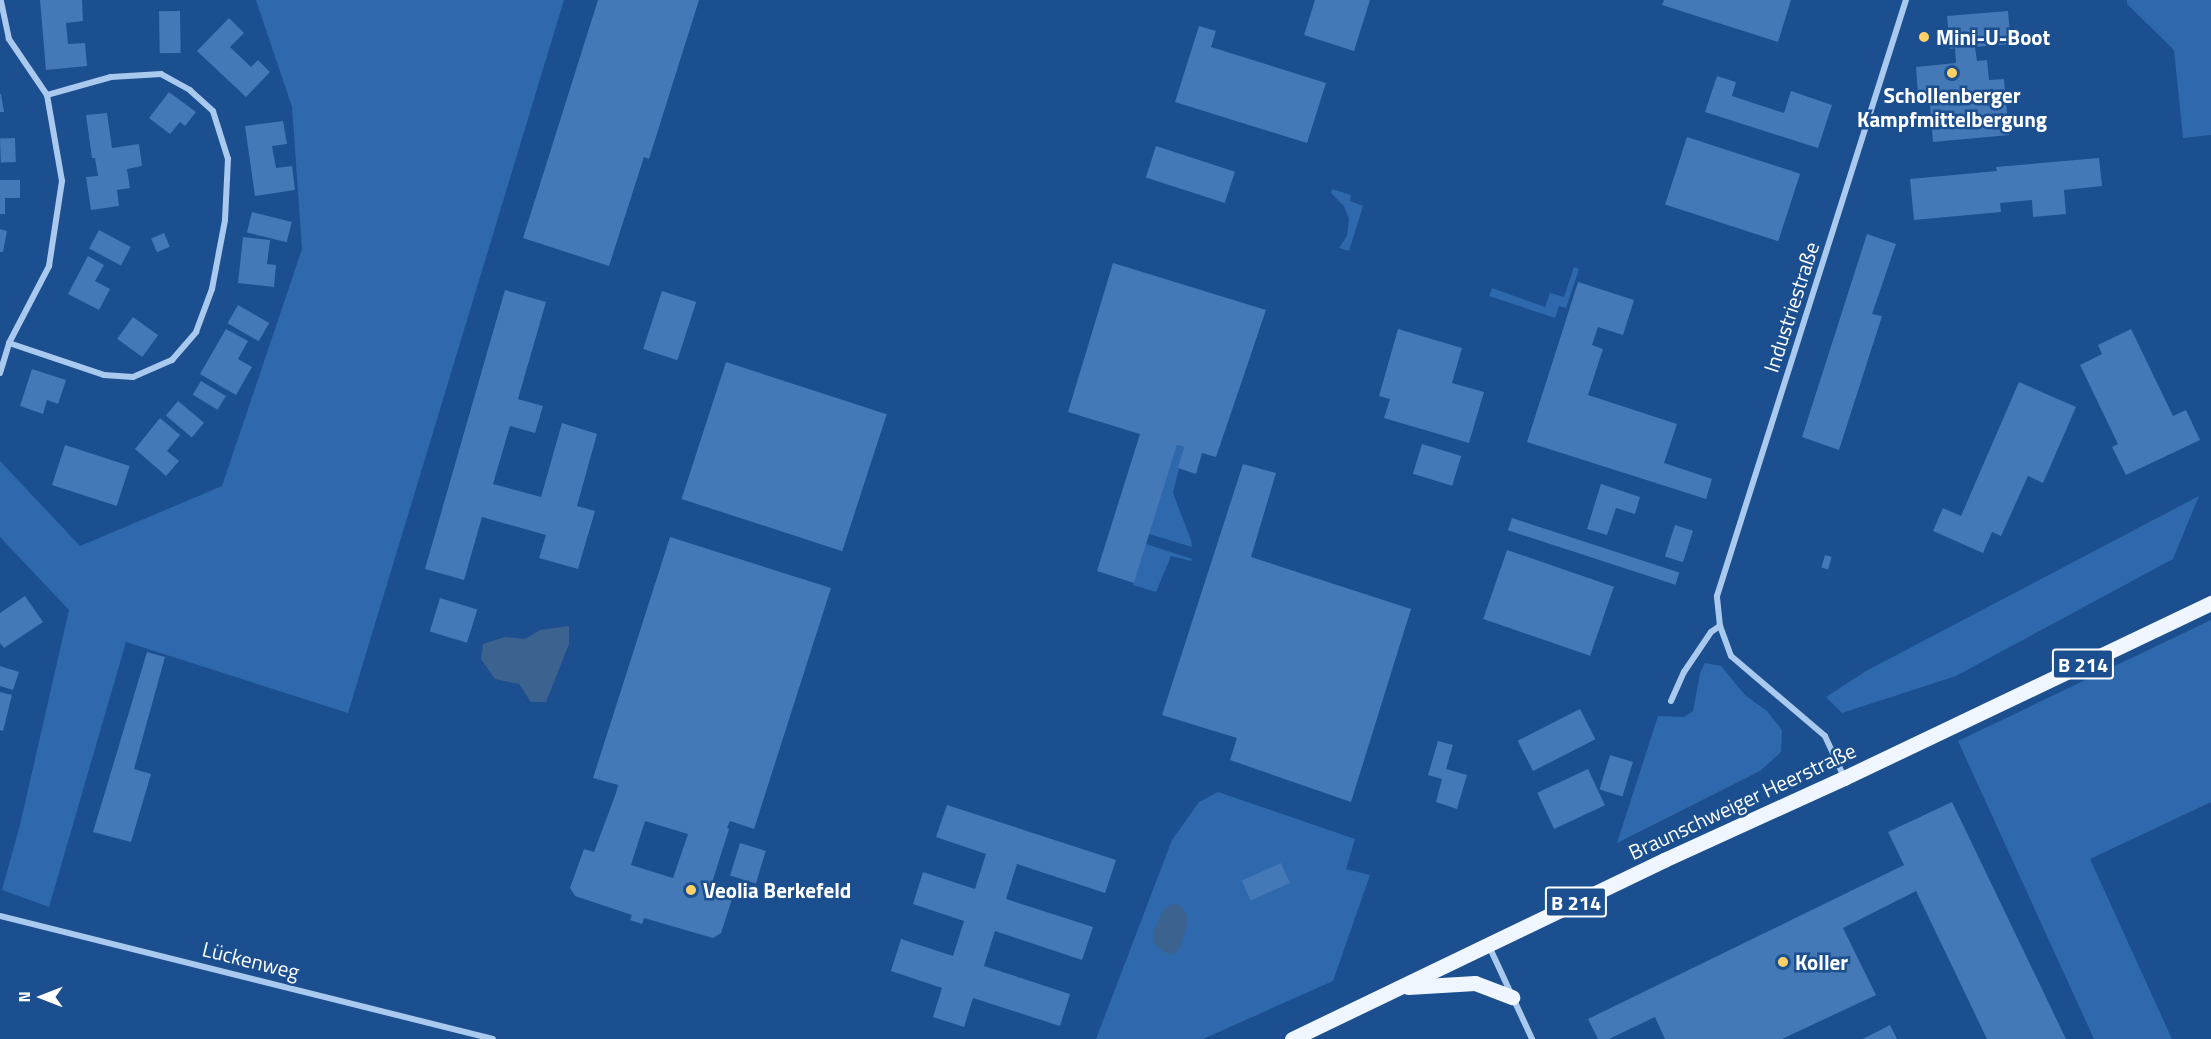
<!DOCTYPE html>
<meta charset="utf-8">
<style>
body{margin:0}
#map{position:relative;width:2211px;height:1039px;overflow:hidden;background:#1b4f8f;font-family:"Titillium Web",sans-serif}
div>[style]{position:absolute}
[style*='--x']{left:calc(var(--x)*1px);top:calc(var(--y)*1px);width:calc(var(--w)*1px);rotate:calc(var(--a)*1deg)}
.green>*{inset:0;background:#2e69ad}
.water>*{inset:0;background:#3c6290}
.building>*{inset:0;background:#4478b7;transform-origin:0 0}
.street>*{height:6px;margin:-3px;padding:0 3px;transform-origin:3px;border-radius:3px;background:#a9c9ee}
.primary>*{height:15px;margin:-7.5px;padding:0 7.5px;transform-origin:7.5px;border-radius:7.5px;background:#f0f6ff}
.dots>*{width:16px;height:16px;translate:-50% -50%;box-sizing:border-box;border:3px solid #1b4f8f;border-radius:50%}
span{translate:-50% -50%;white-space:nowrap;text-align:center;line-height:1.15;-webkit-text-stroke:5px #1b4f8f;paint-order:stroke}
.shield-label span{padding:2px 4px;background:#1b4f8f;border:2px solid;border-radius:4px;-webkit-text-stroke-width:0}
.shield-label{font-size:20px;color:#fff;font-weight:700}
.poi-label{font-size:21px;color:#fff;font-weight:700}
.left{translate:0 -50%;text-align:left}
.street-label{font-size:21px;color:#fff}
.north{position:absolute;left:12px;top:967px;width:60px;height:60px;-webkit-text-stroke:4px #1b4f8f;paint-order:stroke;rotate:270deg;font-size:16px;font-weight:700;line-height:24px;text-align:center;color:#fff}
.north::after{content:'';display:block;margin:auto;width:21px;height:27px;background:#fff;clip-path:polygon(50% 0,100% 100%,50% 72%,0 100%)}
</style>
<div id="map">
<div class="green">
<i style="clip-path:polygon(256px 0,564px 0,348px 713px,126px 642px,49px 907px,2px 890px,20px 825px,69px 610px,0 537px,0 461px,80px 546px,222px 486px,302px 249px,292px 107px)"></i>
<i style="clip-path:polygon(2127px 0,2211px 0,2211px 135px,2183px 138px,2174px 50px,2127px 4px)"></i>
<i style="clip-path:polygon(1332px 189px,1351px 195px,1350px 201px,1363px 206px,1349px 251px,1339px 248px,1347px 236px,1349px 219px,1344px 206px,1331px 193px)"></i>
<i style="clip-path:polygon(1574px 267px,1579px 269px,1566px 308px,1559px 306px,1555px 318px,1489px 296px,1492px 288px,1545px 307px,1550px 293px,1564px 297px)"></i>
<i style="clip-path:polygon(1177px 445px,1184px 447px,1173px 493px,1191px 540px,1192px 547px,1149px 534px)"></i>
<i style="clip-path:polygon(2199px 496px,2173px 559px,1956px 676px,1842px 713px,1826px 697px,1866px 671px)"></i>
<i style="clip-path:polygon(1146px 544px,1192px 559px,1191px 561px,1171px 556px,1156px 592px,1133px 585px)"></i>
<i style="clip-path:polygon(2211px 620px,2211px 802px,2090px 859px,2172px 1039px,2094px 1039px,1958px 741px)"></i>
<i style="clip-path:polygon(1705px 663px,1721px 666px,1745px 695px,1767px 711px,1782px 730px,1781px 752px,1760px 771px,1617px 843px,1658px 716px,1684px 717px,1693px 711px,1700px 673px)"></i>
<i style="clip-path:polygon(1218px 792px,1355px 839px,1346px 869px,1370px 875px,1333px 981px,1203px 1039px,1096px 1039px,1172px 840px,1199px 802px)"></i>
</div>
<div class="water">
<i style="clip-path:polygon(569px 626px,569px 644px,546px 702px,531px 702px,519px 684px,495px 679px,481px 659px,483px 644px,505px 637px,525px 639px,540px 630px)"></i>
<i style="clip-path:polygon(1174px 903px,1182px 907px,1187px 915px,1187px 925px,1181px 946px,1174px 954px,1167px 954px,1154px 944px,1153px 933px,1163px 910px)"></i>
</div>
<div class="building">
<i style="clip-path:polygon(40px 0,82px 0,83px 21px,66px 23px,68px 44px,85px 43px,87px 66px,46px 70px)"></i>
<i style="clip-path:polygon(598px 0,699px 0,649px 159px,644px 157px,609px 266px,523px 238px)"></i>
<i style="clip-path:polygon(1315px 0,1370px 0,1354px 51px,1304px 35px)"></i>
<i style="clip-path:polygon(1664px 0,1791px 0,1778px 42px,1662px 5px)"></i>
<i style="left:180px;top:11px;width:42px;height:21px;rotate:89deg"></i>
<i style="clip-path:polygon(2008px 11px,2011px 44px,1975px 47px,1977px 61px,1987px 60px,1989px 80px,2004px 79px,2009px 135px,1933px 142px,1929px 93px,1918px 94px,1916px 67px,1956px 63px,1955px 48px,1950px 49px,1947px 16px)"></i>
<i style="clip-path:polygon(229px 18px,244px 33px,230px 47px,251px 67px,258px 60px,270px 72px,246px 97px,197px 51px)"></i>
<i style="clip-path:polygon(1199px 26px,1216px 31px,1211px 47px,1326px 83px,1307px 143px,1175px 102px)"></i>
<i style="clip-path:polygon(1717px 76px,1736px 82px,1732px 96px,1784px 113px,1791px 91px,1832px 105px,1818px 148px,1705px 112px)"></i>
<i style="clip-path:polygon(169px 92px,196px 112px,185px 126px,180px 122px,170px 134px,149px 118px)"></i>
<i style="clip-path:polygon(0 94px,1px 94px,4px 112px,0 112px)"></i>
<i style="clip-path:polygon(107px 113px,112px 148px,139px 144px,142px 166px,127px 169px,130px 188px,117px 190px,119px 206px,91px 210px,86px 177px,98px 176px,95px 158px,92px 158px,86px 115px)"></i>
<i style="clip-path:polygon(283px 121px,287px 144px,272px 146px,276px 168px,292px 166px,295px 190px,255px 196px,245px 126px)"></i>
<i style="left:1687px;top:137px;width:119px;height:71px;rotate:18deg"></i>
<i style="left:15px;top:138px;width:24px;height:15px;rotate:88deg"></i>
<i style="left:1156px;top:146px;width:83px;height:33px;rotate:18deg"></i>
<i style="clip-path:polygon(2099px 158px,2102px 186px,2064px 190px,2066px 214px,2033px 217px,2032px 200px,2000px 203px,2001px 212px,1914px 220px,1910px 179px,1997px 171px,1996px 167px)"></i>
<i style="clip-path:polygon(0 180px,20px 180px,20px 198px,5px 198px,5px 214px,0 214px)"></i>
<i style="left:252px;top:212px;width:41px;height:21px;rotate:14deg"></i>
<i style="clip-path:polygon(0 229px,7px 231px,3px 252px,0 252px)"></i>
<i style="left:99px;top:230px;width:36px;height:21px;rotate:28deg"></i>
<i style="left:164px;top:233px;width:15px;height:14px;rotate:67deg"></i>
<i style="clip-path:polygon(1867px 234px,1896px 244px,1872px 314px,1882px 316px,1839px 450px,1802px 437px)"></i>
<i style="clip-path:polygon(243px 237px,270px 240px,267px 264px,276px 265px,274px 287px,238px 283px)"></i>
<i style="clip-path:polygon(88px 256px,104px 265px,95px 281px,110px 289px,99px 310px,68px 294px)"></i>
<i style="clip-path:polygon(1113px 263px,1266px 310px,1216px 457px,1202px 453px,1196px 474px,1178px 468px,1184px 447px,1177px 445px,1134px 583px,1097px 571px,1140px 434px,1068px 412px)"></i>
<i style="clip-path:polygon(1578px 282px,1634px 300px,1623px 335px,1598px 327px,1592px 345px,1603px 349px,1588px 395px,1677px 424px,1664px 463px,1712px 479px,1706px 499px,1527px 442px)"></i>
<i style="clip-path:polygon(505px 290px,546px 302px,518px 399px,543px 406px,535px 433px,510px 426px,493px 484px,541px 497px,562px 423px,597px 434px,577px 506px,595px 511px,578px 569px,539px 558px,546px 535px,482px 517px,464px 580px,425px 569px)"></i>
<i style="left:662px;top:291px;width:36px;height:61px;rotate:18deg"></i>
<i style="left:238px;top:305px;width:36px;height:21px;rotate:30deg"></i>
<i style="left:133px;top:317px;width:31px;height:27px;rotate:36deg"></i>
<i style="clip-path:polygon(226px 329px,248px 341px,238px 359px,252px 367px,236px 395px,200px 374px)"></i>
<i style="clip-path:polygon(1398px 329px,1462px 348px,1452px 383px,1484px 392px,1469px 443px,1384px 418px,1390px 399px,1379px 396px)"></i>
<i style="clip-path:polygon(2131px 329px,2173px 416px,2186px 410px,2200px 440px,2126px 475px,2112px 447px,2118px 444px,2080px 365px,2102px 354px,2098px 345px)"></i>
<i style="left:726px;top:362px;width:169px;height:144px;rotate:18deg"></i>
<i style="clip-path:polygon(32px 369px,66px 380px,58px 404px,47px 400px,43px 414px,20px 406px)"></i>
<i style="left:201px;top:381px;width:29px;height:16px;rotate:31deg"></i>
<i style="clip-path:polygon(2019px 382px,2076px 407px,2043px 483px,2028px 476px,2001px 536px,1992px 532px,1983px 553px,1933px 531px,1943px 508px,1961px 516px)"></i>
<i style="left:178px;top:401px;width:34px;height:19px;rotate:40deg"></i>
<i style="clip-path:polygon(160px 418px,180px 435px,167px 451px,179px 461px,166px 476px,135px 449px)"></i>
<i style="left:1422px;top:444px;width:41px;height:31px;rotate:17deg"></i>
<i style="left:65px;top:445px;width:68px;height:42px;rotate:18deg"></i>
<i style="clip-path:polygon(1243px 464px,1276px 473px,1251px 557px,1411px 609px,1351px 802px,1230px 760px,1237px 738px,1162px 715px)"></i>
<i style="clip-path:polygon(1601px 484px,1640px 497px,1635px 514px,1616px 508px,1607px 535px,1587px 529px)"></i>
<i style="left:1512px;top:518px;width:176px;height:13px;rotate:18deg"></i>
<i style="left:1675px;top:525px;width:19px;height:33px;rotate:18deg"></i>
<i style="clip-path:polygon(evenodd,670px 537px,831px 588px,754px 829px,730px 821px,727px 828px,729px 829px,710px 889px,733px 896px,721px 933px,713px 938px,644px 918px,642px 924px,630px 920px,632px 915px,575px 896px,570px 888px,584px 849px,594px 852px,616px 793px,618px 785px,593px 778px,670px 537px,645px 821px,688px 834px,673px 878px,631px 865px,645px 821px)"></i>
<i style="left:1507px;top:550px;width:113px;height:73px;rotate:19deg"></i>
<i style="left:1825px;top:555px;width:7px;height:13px;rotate:16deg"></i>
<i style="clip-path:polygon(25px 596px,43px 622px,4px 648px,0 643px,0 613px)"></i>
<i style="left:440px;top:598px;width:39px;height:35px;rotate:17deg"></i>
<i style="clip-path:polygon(147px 652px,165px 657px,134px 769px,151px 774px,131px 842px,93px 832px)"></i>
<i style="clip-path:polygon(0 666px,19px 672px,13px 690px,0 686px)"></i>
<i style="clip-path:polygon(0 692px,12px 695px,3px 731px,0 730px)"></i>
<i style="left:1580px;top:709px;width:34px;height:70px;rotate:63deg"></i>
<i style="clip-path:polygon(1438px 741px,1453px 745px,1446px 769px,1467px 775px,1457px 809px,1436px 802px,1442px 779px,1428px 775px)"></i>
<i style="left:1610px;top:755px;width:24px;height:36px;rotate:17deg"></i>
<i style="left:1588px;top:769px;width:40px;height:56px;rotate:65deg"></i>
<i style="clip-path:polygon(1952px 802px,2066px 1039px,1987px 1039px,1916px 891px,1843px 928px,1876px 995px,1782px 1039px,1665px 1039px,1655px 1017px,1609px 1039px,1598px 1039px,1588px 1019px,1904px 865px,1888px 832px)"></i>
<i style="clip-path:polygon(947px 805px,1116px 860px,1105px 893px,1017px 864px,1006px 899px,1093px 927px,1082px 960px,995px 931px,984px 966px,1070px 994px,1060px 1026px,973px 998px,964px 1027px,933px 1017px,942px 988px,891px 971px,901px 939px,953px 956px,964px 921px,913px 904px,923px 872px,975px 889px,986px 854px,936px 837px)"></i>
<i style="left:740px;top:843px;width:27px;height:34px;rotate:17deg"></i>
<i style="left:1281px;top:863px;width:22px;height:43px;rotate:66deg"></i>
<i style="clip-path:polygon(1890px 1025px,1897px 1039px,1863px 1039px)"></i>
</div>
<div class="street">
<i style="--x:9;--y:343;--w:100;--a:18.6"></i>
<i style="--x:104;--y:375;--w:29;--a:4"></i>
<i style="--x:133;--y:377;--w:43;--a:-23.6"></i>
<i style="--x:172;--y:360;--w:37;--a:-49"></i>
<i style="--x:196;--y:332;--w:46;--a:-69.6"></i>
<i style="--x:212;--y:289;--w:70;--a:-79.3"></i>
<i style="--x:225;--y:220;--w:61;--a:-87.2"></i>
<i style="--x:228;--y:159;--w:50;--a:-107.4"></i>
<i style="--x:213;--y:111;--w:31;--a:-138"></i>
<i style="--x:190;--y:90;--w:33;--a:-151"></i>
<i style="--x:161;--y:74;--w:50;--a:176.6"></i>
<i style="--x:111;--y:77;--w:66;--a:164.3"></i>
<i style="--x:0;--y:373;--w:31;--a:-73"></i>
<i style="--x:9;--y:343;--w:87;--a:-62.5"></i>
<i style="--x:49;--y:266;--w:86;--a:-81.3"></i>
<i style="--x:62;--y:181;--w:87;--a:-99.9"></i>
<i style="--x:47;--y:95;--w:68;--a:-124.2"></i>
<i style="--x:9;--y:39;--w:40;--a:-102"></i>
<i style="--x:1671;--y:701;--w:32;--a:-66"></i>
<i style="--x:1684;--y:672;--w:48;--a:-56"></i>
<i style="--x:1711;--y:632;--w:11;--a:-34"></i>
<i style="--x:1844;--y:777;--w:45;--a:-114.9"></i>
<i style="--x:1825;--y:736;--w:123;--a:-139.6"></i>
<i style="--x:1731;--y:656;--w:32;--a:-110"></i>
<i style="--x:1720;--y:626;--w:30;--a:-96"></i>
<i style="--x:1717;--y:596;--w:625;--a:-72.41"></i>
<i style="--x:0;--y:916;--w:508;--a:14.01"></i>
<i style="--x:1488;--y:944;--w:105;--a:65.1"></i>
</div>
<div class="primary">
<i style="--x:1408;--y:987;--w:67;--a:-3.4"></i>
<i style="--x:1475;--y:983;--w:40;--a:21"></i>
<i style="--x:1292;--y:1039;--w:413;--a:-25.7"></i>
<i style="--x:1664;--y:860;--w:198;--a:-24.5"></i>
<i style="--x:1844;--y:778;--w:407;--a:-25.5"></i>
</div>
<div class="dots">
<i style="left:1924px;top:37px;background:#ffd166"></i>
<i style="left:1952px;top:73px;background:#ffd166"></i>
<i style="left:691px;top:890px;background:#ffd166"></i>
<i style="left:1783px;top:962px;background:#ffd166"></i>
</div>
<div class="shield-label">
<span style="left:2083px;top:664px">B 214</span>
<span style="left:1576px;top:902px">B 214</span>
</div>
<div class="poi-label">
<span class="left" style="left:1936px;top:37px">Mini-U-Boot</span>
<span style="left:1952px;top:107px">Schollenberger<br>Kampfmittelbergung</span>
<span class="left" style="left:703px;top:890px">Veolia Berkefeld</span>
<span class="left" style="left:1795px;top:962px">Koller</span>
</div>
<div class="street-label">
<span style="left:1791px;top:307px;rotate:-72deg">Industriestraße</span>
<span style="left:1742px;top:801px;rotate:-25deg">Braunschweiger Heerstraße</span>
<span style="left:251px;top:960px;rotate:14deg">Lückenweg</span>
</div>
<div class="north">N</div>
</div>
